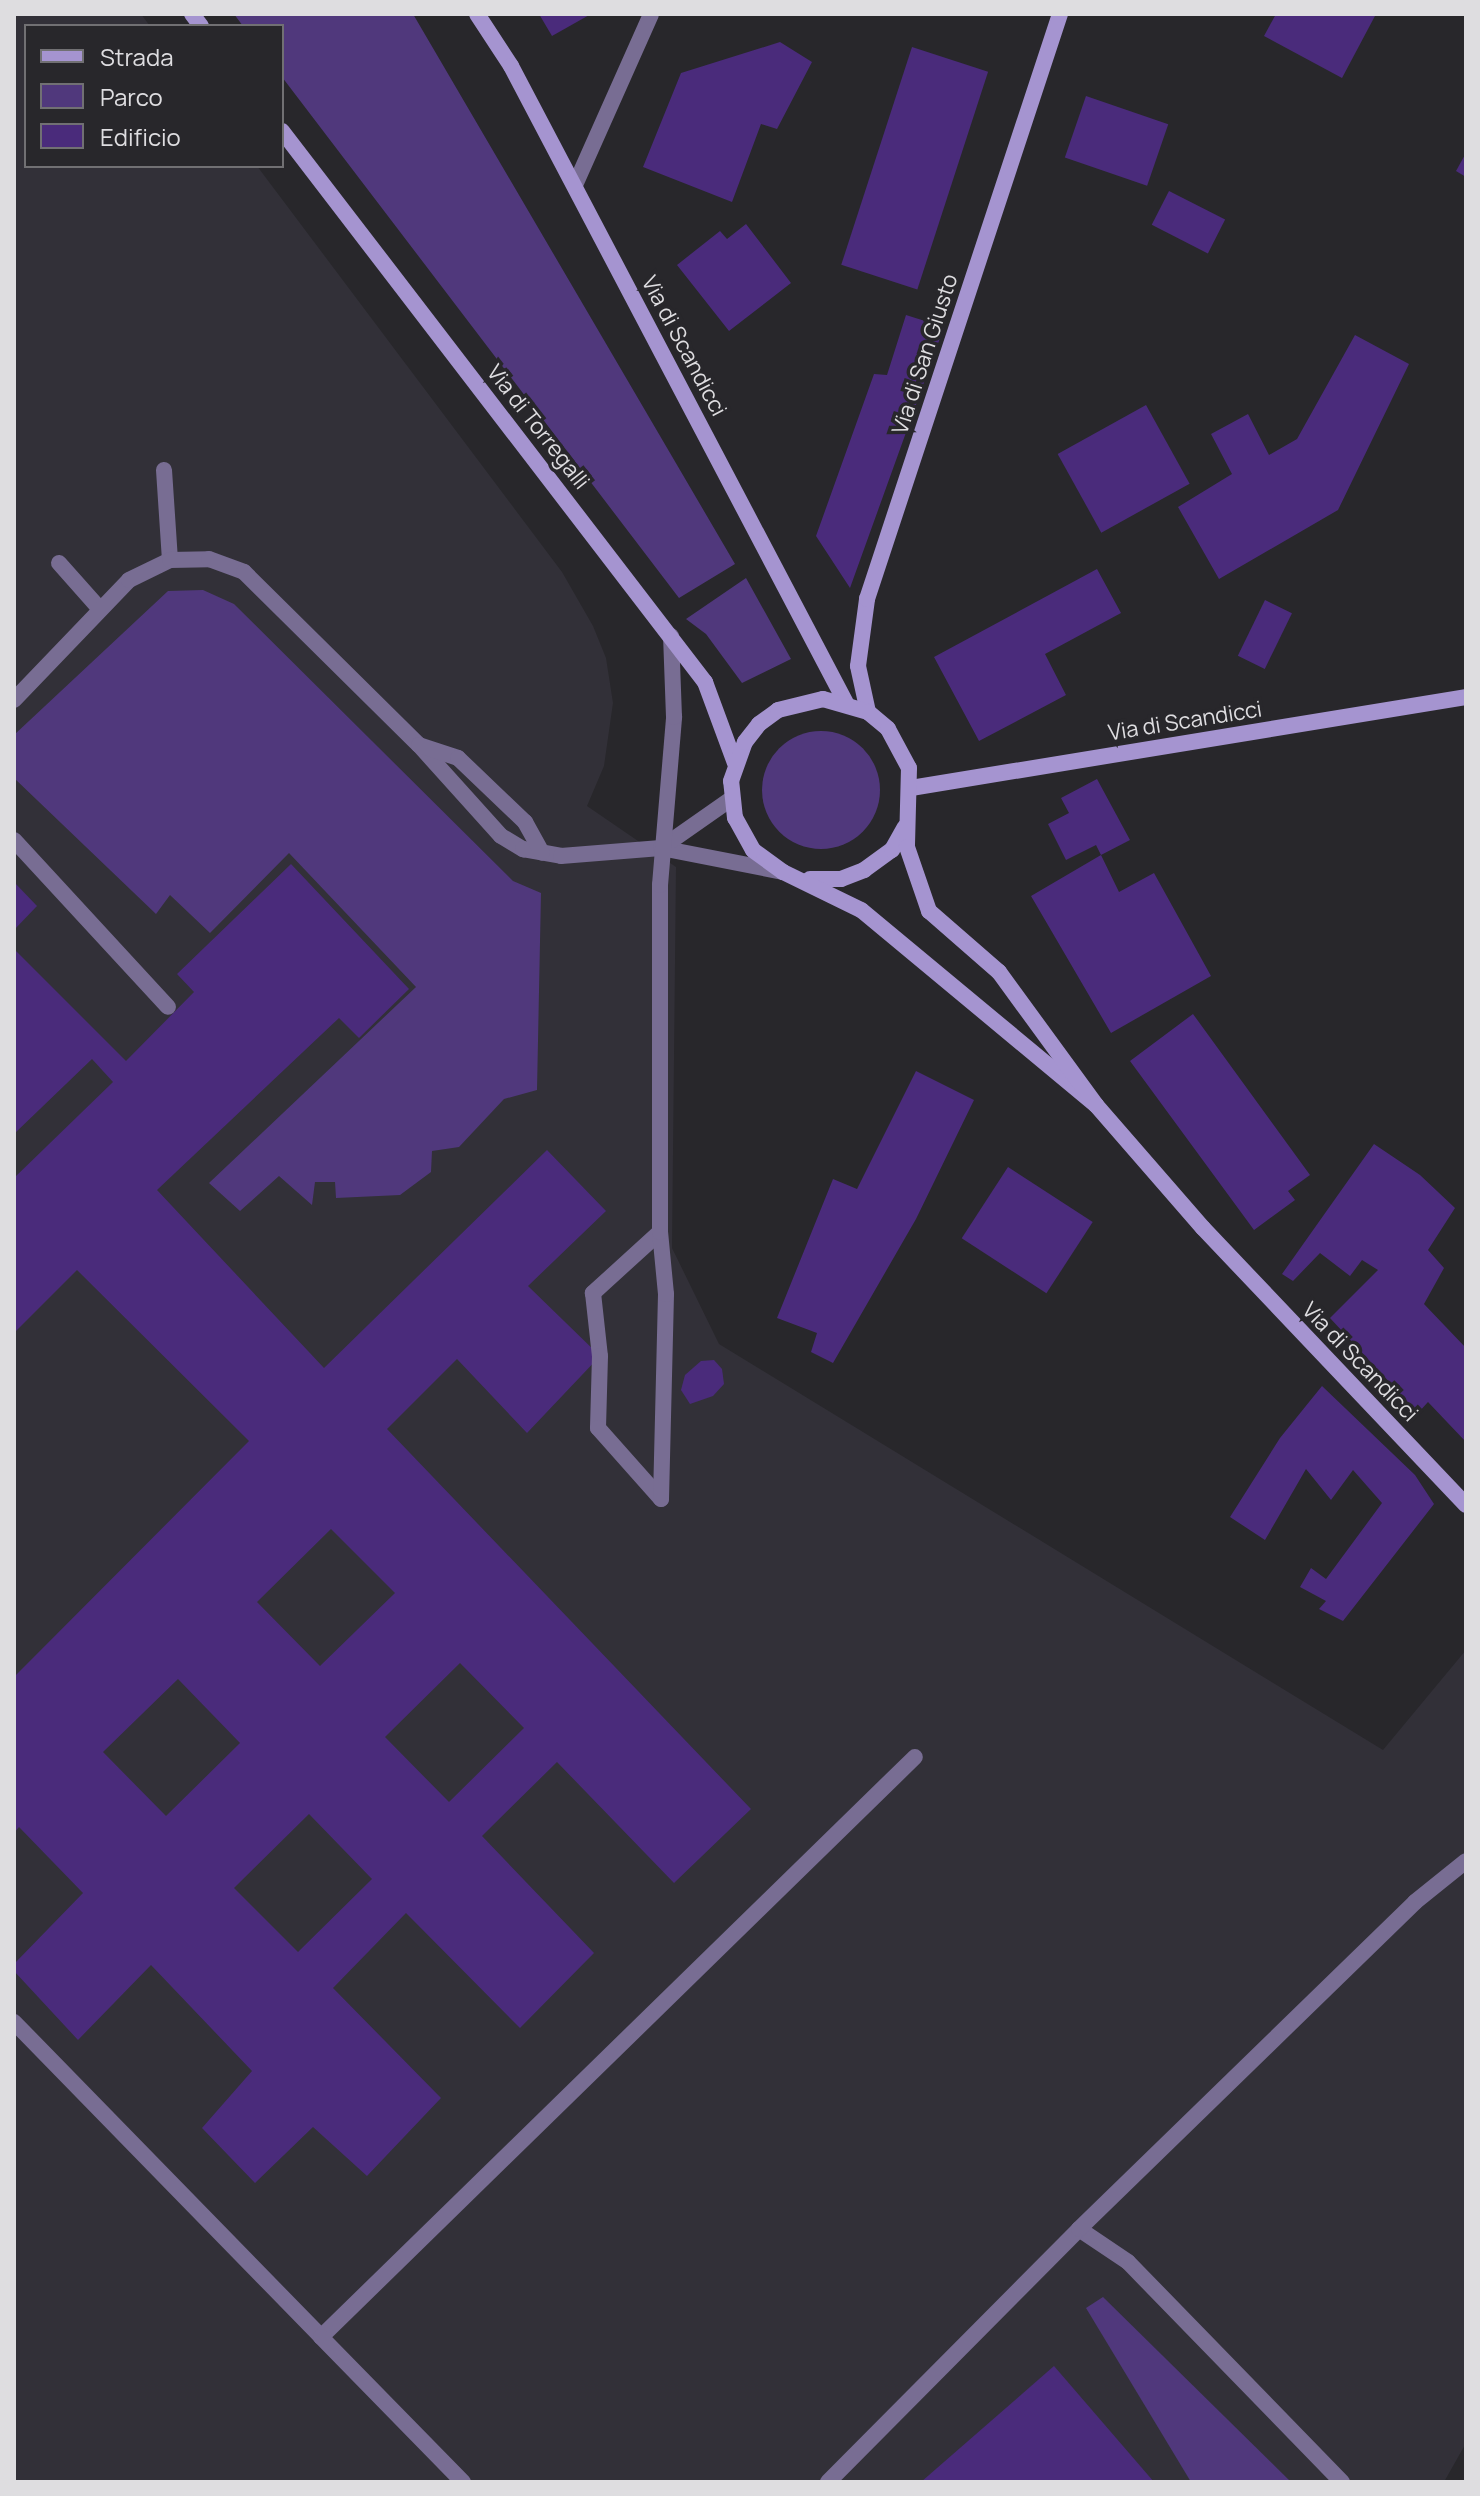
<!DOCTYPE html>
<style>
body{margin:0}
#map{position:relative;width:1480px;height:2496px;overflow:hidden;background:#28272b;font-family:Manrope,sans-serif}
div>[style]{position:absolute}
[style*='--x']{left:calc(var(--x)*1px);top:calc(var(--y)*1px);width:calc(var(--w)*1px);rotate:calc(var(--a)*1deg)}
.built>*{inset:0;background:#323038}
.green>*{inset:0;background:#50387c}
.round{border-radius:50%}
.building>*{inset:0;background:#4a2b7b;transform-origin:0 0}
.lane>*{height:16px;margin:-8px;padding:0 8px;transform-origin:8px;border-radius:8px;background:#786d93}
.street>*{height:16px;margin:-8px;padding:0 8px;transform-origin:8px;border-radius:8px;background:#786d93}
.secondary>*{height:16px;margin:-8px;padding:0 8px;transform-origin:8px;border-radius:8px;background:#a594d0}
span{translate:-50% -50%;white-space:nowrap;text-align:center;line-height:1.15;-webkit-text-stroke:7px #28272b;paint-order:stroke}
.street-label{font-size:22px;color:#dedde0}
.frame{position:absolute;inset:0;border:16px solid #dedde0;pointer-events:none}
.legend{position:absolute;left:24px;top:24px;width:260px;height:144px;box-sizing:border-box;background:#28272b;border:2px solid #717073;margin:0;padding:10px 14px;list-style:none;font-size:24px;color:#dedde0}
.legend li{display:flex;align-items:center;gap:16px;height:40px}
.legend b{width:40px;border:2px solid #717073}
</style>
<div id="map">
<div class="built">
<i style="clip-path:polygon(14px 14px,141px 14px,150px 26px,26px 26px,26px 166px,257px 166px,562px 572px,593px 626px,606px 658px,613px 703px,604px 766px,587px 806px,676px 867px,672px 1248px,719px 1344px,1383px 1750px,1466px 1650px,1466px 2443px,1444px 2482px,14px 2482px)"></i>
</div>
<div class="green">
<i style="clip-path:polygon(234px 14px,413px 14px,735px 564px,679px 598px,282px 77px,282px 26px,243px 26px)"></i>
<i style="clip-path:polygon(746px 578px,791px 659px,742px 683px,706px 634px,686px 619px)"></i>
<i style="clip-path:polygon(203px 590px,234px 604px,513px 881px,541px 893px,537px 1090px,504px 1099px,459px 1147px,432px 1151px,431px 1172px,400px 1195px,336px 1198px,335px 1182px,315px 1182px,312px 1205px,279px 1176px,240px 1211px,209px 1183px,416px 987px,289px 853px,210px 933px,170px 895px,156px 914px,14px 778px,14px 735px,168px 591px)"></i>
<i class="round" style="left:762px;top:731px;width:118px;height:118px"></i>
<i style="clip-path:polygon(1103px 2297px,1291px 2482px,1191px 2482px,1086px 2308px)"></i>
</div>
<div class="building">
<i style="clip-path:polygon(539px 14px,591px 14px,552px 36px)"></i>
<i style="clip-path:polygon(1276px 14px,1376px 14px,1342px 78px,1264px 36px)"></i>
<i style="clip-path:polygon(780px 42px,812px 62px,777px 129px,761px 124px,732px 202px,643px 167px,681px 73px)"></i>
<i style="left:912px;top:47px;width:80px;height:229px;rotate:18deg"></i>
<i style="left:1086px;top:96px;width:87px;height:65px;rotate:19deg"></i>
<i style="clip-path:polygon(1466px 153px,1466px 177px,1456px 171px)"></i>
<i style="left:1169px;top:191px;width:63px;height:38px;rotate:27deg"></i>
<i style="clip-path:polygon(746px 224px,791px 283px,729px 331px,677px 265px,720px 231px,727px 239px)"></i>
<i style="clip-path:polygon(906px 315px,944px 327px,850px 588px,816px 536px,874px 374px,887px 375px)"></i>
<i style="clip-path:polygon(1355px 335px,1409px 364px,1338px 510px,1219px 579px,1178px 507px,1232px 474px,1211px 434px,1248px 414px,1269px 455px,1297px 439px)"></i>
<i style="left:1146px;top:405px;width:90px;height:101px;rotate:61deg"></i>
<i style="clip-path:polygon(1097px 569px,1121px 613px,1045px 654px,1066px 695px,979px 741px,934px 657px)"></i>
<i style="left:1265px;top:600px;width:30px;height:62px;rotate:26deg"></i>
<i style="clip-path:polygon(1097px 779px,1130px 840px,1101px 855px,1096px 845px,1066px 860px,1048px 824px,1069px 813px,1061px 798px)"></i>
<i style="clip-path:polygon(1101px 855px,1119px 892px,1154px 873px,1211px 976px,1111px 1033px,1031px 896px)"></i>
<i style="clip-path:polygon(evenodd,291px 864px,409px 989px,359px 1038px,339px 1018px,157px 1190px,324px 1368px,547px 1150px,606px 1211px,528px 1286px,600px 1356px,527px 1433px,457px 1359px,387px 1429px,751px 1809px,674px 1883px,557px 1762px,482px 1836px,594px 1953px,520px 2028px,406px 1913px,333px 1988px,441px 2098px,367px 2176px,313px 2127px,255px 2183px,202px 2128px,252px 2071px,151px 1965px,78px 2040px,14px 1971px,14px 1964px,83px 1893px,19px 1827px,14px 1833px,14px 1677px,249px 1441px,77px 1270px,14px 1333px,14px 1178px,113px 1082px,92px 1059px,14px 1134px,14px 949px,126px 1061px,194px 992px,177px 974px,291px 864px,331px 1529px,395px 1593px,320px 1666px,257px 1602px,331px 1529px,291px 864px,460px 1663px,524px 1728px,449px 1802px,385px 1737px,460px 1663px,291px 864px,178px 1679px,240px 1743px,166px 1816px,103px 1752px,178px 1679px,291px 864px,309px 1814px,372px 1879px,298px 1952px,234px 1888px,309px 1814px)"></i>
<i style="clip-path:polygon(14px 882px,37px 906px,14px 930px)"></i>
<i style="clip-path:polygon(1193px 1014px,1310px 1175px,1288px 1191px,1295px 1200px,1254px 1230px,1130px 1061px)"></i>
<i style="clip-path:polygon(916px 1071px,974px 1100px,916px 1219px,833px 1363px,811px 1352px,817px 1333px,777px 1318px,833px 1179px,857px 1189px)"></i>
<i style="clip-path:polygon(1374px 1144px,1420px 1175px,1455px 1208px,1428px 1250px,1444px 1268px,1424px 1304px,1466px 1348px,1466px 1442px,1428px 1402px,1418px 1413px,1330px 1318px,1378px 1270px,1362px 1260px,1350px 1276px,1320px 1253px,1293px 1281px,1282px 1274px)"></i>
<i style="left:1008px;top:1167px;width:101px;height:85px;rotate:33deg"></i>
<i style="clip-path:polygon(714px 1360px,722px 1369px,724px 1384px,713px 1396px,690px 1404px,681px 1390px,685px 1375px,701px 1361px)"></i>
<i style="clip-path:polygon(1322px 1386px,1415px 1475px,1434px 1504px,1343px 1621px,1319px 1609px,1326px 1601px,1300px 1587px,1311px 1568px,1326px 1579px,1382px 1503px,1353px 1470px,1331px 1500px,1306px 1469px,1265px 1540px,1230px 1517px,1280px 1438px)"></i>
<i style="clip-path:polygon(1054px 2366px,1154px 2482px,921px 2482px)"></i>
</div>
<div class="lane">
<i style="--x:164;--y:470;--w:90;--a:86.2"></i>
<i style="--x:59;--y:563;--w:60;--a:48.4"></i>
<i style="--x:14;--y:700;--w:166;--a:-46.2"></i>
<i style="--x:129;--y:580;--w:46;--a:-26"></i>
<i style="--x:170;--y:560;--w:39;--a:-1"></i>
<i style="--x:209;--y:559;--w:37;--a:20"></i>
<i style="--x:244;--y:572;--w:246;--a:44.7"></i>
<i style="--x:419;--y:745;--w:122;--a:48"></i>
<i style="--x:501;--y:836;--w:26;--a:31"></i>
<i style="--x:523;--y:849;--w:39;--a:10"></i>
<i style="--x:561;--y:856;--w:100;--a:-4.6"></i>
<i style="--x:661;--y:848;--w:124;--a:11.1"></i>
<i style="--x:419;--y:745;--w:41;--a:18.4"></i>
<i style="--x:458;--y:758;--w:93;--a:43.7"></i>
<i style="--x:525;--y:822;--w:35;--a:61"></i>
<i style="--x:14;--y:840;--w:227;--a:47.3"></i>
<i style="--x:661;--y:848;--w:85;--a:-35"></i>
<i style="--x:660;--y:1232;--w:91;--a:137.7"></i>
<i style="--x:593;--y:1293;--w:63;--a:83.7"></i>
<i style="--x:600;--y:1356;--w:72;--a:91.6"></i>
<i style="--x:598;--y:1428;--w:95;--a:48.4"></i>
<i style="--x:661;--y:1499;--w:205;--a:-88.6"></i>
<i style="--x:666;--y:1294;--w:62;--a:-95.5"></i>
<i style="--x:660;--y:1232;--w:347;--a:-90"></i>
<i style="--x:660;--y:885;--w:169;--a:-85.2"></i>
<i style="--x:674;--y:717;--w:81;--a:-92.1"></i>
<i style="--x:14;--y:2022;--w:440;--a:45.7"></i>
<i style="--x:321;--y:2337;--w:830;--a:-44.32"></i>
<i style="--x:1079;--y:2229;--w:59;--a:34"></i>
<i style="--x:1128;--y:2262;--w:307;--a:45.8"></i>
<i style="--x:321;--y:2337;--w:203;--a:45.6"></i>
<i style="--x:828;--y:2482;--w:356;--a:-45.2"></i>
<i style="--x:1079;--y:2229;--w:469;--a:-44.2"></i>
<i style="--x:1415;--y:1902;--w:65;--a:-38.8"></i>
</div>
<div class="street">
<i style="--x:575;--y:185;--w:187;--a:-66"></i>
</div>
<div class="secondary">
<i style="--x:192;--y:14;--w:15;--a:53"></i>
<i style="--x:477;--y:14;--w:62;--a:56.8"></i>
<i style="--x:511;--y:66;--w:720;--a:62.26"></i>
<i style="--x:282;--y:131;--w:695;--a:52.49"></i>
<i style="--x:705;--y:682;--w:86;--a:69.7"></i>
<i style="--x:868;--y:712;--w:47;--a:-102.3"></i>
<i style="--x:858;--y:666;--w:68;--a:-82.3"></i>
<i style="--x:867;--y:599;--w:616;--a:-71.74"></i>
<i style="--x:911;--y:788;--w:562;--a:-9.31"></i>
<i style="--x:810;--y:879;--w:31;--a:0"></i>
<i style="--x:841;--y:879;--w:25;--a:-21"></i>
<i style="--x:864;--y:870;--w:34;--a:-36"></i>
<i style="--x:892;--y:850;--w:26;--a:-61"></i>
<i style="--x:1096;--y:1105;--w:305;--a:-140.3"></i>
<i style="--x:861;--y:910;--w:87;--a:-154"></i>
<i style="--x:783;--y:872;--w:37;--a:-144"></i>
<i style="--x:753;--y:850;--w:37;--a:-119"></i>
<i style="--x:735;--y:818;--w:37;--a:-96"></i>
<i style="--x:731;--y:781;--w:41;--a:-70.3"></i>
<i style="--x:745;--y:742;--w:23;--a:-52"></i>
<i style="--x:759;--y:724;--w:24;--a:-36"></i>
<i style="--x:778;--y:710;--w:46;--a:-13.7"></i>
<i style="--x:823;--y:699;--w:47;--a:16.1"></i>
<i style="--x:868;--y:712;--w:26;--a:40"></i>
<i style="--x:888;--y:729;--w:44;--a:61.7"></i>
<i style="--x:909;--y:768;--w:79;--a:91.5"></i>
<i style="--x:907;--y:847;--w:68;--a:71"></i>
<i style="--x:929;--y:911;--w:93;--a:41.1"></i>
<i style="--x:999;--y:972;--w:165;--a:53.9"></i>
<i style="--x:1096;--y:1105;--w:163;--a:49"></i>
<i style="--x:1203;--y:1228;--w:382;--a:46.5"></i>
</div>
<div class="street-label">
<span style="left:684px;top:346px;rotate:62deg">Via di Scandicci</span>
<span style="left:925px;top:354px;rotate:-72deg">Via di San Giusto</span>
<span style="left:538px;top:427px;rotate:52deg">Via di Torregalli</span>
<span style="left:1185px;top:721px;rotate:-9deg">Via di Scandicci</span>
<span style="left:1360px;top:1362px;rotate:46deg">Via di Scandicci</span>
</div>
<div class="frame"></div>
<ul class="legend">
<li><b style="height:10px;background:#a594d0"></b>Strada</li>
<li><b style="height:22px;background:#50387c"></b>Parco</li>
<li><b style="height:22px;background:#4a2b7b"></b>Edificio</li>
</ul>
</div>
